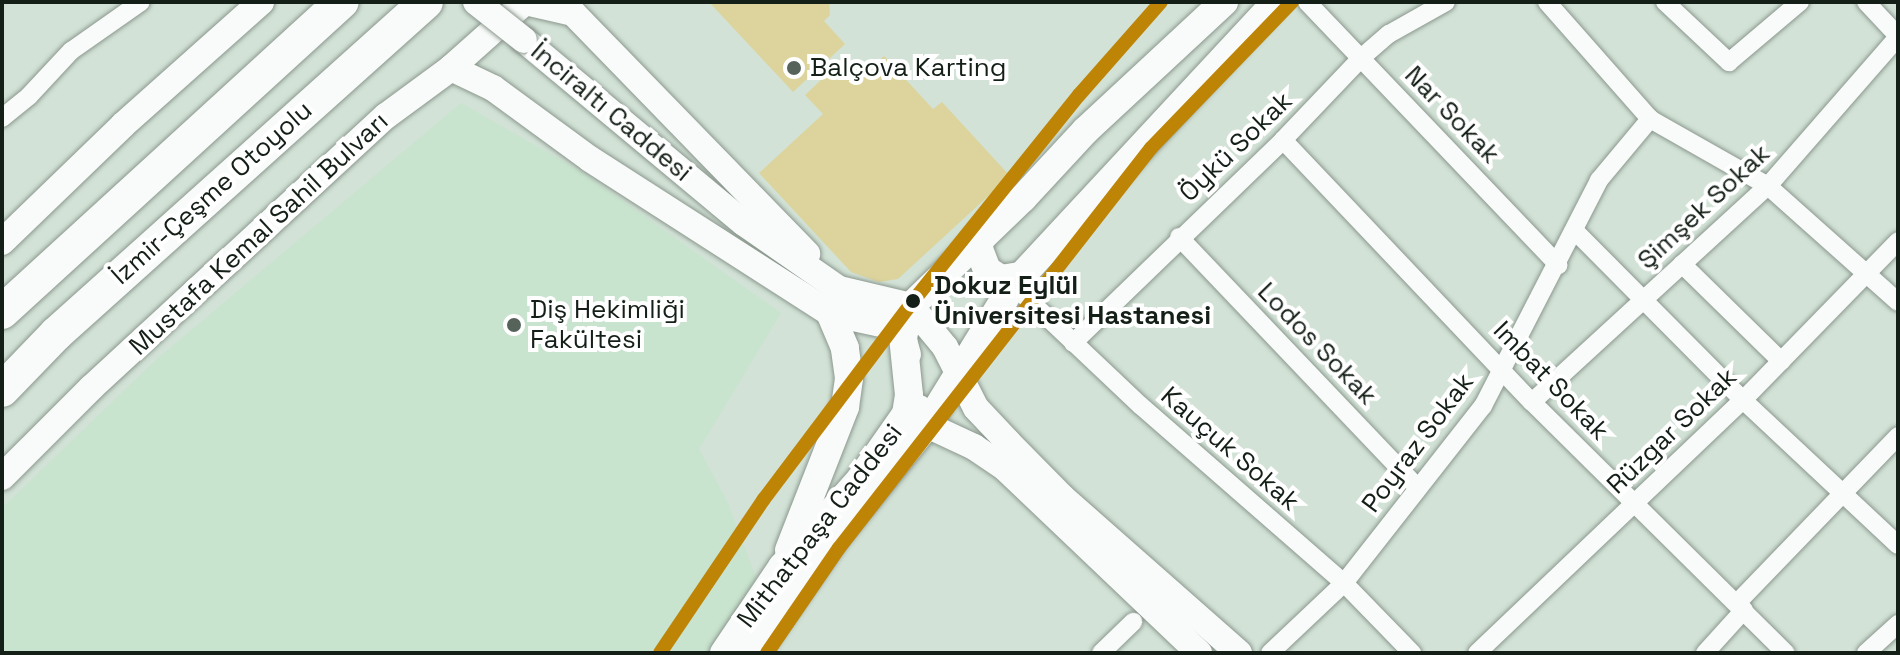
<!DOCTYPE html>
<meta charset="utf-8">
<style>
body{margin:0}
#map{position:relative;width:1900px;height:655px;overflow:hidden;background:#d2e2d6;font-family:"Space Grotesk",sans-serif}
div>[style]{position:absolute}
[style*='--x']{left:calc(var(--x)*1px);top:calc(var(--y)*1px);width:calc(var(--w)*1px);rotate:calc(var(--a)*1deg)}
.built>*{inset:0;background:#c8e3ce}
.green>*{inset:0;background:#ddd49d}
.roads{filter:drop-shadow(0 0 2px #8b978e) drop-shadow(0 0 2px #8b978e)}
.street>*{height:18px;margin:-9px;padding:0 9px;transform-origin:9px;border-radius:9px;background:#f8fbf9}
.secondary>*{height:26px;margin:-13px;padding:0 13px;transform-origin:13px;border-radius:13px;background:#f8fbf9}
.primary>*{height:28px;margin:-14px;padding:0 14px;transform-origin:14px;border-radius:14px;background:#f8fbf9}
.highway>*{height:34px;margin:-17px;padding:0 17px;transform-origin:17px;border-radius:17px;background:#f8fbf9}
.bridges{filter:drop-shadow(0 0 2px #8b978e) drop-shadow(0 0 2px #8b978e)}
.secondary-bridge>*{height:26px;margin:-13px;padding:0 13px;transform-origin:13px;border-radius:13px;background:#f8fbf9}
.metro-1>*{height:14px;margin:-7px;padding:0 7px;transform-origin:7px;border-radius:7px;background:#be8406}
.dots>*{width:22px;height:22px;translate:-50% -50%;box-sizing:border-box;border:4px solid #fff;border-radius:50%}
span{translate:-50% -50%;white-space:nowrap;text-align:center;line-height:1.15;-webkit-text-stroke:8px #fff;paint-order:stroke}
.poi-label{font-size:26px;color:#141f17}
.left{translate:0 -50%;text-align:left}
.street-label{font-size:26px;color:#141f17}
.stop-label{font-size:26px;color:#141f17;font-weight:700}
.frame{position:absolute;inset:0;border:4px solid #141f17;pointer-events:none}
</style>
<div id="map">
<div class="built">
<i style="clip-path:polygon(461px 103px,582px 172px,781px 313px,699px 449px,727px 501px,757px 580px,709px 653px,2px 653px,2px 508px,157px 359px)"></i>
</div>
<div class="green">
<i style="clip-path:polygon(709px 2px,829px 2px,830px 15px,824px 21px,845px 44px,793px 92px)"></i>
<i style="clip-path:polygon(884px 56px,933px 109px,942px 102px,1010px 176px,898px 279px,879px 282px,851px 272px,759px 173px,823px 114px,805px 95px,842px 60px,859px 78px)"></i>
</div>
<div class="roads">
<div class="street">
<i style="--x:1307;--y:2;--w:364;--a:46.3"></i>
<i style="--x:1547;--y:2;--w:156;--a:48.6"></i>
<i style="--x:1650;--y:119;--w:136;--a:29.6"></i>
<i style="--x:1768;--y:186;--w:174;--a:41.7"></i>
<i style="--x:1665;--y:2;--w:88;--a:43.2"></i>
<i style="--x:1729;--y:62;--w:93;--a:-40.2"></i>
<i style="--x:1866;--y:2;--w:47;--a:46.7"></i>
<i style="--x:2;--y:118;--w:35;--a:-39"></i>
<i style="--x:29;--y:96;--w:62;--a:-47"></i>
<i style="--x:71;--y:51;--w:85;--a:-35"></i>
<i style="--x:1283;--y:140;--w:361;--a:46.5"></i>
<i style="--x:1532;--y:402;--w:357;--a:44.7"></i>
<i style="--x:1575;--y:231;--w:238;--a:45.2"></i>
<i style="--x:1743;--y:400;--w:212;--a:43.1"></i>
<i style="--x:1179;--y:237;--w:345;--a:46.4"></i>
<i style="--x:1682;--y:264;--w:139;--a:44.4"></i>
<i style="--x:1013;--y:285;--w:176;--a:43.4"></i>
<i style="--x:1141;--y:406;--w:269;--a:41.1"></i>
<i style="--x:1344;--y:583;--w:98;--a:45.8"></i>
<i style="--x:1073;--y:343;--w:292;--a:-44"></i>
<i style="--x:1283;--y:140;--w:113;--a:-46.4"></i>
<i style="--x:1361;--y:58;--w:37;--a:-41"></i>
<i style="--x:1389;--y:34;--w:65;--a:-29.3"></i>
<i style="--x:1532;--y:402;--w:320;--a:-42.5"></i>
<i style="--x:1768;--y:186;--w:198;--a:-48.9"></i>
<i style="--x:1737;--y:603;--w:232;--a:-46"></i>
<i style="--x:1101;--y:653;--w:45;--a:-44.1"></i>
<i style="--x:1270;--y:653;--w:102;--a:-43.4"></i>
<i style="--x:1344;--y:583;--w:225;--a:-51.9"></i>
<i style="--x:1483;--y:406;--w:254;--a:-62.8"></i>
<i style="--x:1599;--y:180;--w:80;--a:-50.1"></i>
<i style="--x:1477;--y:653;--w:367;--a:-43.6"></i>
<i style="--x:1743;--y:400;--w:222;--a:-45.7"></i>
<i style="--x:1705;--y:653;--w:58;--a:-47.8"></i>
<i style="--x:1866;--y:653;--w:43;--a:-42.2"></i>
</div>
<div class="secondary">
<i style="--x:525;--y:2;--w:49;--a:12.9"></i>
<i style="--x:573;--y:13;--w:336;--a:45.8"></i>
<i style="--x:524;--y:40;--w:286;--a:39.8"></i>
<i style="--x:744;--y:223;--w:116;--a:34.8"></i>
<i style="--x:839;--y:289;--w:74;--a:13.3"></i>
<i style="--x:911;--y:306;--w:53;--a:50.3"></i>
<i style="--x:945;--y:347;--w:68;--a:63.1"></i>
<i style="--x:976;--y:408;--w:47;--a:46.7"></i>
<i style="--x:1008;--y:442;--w:77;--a:45.5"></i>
<i style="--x:1062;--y:497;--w:236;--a:41.4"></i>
<i style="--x:451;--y:68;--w:47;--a:25.5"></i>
<i style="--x:493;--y:88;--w:120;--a:36.2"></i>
<i style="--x:590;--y:159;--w:285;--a:32.7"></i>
<i style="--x:830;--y:313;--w:57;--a:12.1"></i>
<i style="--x:886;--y:325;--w:21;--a:35"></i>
<i style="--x:903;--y:337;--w:18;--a:74"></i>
<i style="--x:2;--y:242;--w:168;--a:-44"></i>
<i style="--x:123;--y:125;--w:185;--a:-41.7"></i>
<i style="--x:919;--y:408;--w:19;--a:65"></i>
<i style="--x:927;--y:425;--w:52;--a:25.1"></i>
<i style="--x:974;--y:447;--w:37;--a:34"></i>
<i style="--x:1005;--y:468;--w:268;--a:43.6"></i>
<i style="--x:2;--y:477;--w:126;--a:-45"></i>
<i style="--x:91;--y:388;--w:401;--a:-42.7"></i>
<i style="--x:386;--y:116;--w:81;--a:-36.4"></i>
<i style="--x:451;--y:68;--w:99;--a:-41.7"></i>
</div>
<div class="primary">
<i style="--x:980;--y:237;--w:12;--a:95"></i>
<i style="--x:979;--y:249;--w:22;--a:69"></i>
<i style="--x:987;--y:270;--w:17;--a:33"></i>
<i style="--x:1001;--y:279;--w:20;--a:-9"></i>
<i style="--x:789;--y:550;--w:154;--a:-68.6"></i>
<i style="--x:845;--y:407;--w:29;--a:-82"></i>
<i style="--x:849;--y:378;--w:30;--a:-98"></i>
<i style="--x:845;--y:348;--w:38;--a:-113"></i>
<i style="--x:724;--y:653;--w:104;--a:-56"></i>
<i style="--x:782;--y:567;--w:115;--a:-48.2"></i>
<i style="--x:859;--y:481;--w:82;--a:-55"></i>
<i style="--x:906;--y:414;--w:19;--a:-81"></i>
<i style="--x:909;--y:395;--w:58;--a:-95.9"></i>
<i style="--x:903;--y:337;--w:32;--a:-76"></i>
<i style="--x:911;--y:306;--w:156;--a:-44"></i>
<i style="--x:1023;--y:198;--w:91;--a:-47.2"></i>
<i style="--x:1085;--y:131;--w:190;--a:-42.9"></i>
<i style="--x:755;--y:653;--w:141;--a:-55.1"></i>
<i style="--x:836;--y:537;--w:144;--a:-50.9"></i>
<i style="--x:927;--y:425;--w:164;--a:-58.4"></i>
<i style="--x:1013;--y:285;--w:386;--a:-47.1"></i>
</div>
<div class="highway">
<i style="--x:2;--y:312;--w:460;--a:-42.4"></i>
<i style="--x:2;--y:390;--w:78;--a:-46"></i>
<i style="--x:56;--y:334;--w:497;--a:-41.9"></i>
</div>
</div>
<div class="bridges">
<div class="secondary-bridge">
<i style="--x:476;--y:2;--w:61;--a:38.4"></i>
</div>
</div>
<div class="metro-1">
<i style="--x:660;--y:653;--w:186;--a:-56"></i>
<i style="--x:764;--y:499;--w:249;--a:-53"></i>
<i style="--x:914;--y:300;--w:263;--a:-51.2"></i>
<i style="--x:1079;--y:95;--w:124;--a:-48.6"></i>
<i style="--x:767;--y:653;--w:127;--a:-55.6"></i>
<i style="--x:839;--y:548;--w:507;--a:-52.05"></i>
<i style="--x:1151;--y:148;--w:203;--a:-46"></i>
</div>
<div class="dots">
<i style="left:794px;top:68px;background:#56635a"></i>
<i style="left:913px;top:301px;background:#141f17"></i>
<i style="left:514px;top:325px;background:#56635a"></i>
</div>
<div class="poi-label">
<span class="left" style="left:810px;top:68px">Balçova Karting</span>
<span class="left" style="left:530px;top:325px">Diş Hekimliği<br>Fakültesi</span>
</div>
<div class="street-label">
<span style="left:611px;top:112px;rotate:40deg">İnciraltı Caddesi</span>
<span style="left:1452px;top:115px;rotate:46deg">Nar Sokak</span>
<span style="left:1236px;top:147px;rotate:-44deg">Öykü Sokak</span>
<span style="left:212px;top:193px;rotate:-42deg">İzmir-Çeşme Otoyolu</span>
<span style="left:1704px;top:207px;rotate:-43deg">Şimşek Sokak</span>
<span style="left:259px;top:234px;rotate:-43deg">Mustafa Kemal Sahil Bulvarı</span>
<span style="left:1317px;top:344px;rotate:46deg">Lodos Sokak</span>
<span style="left:1551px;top:381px;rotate:46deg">Imbat Sokak</span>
<span style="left:1672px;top:431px;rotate:-44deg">Rüzgar Sokak</span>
<span style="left:1418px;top:443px;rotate:-53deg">Poyraz Sokak</span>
<span style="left:1230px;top:449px;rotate:41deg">Kauçuk Sokak</span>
<span style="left:820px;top:526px;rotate:-52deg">Mithatpaşa Caddesi</span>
</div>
<div class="stop-label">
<span class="left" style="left:934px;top:301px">Dokuz Eylül<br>Üniversitesi Hastanesi</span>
</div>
<div class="frame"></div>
</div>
